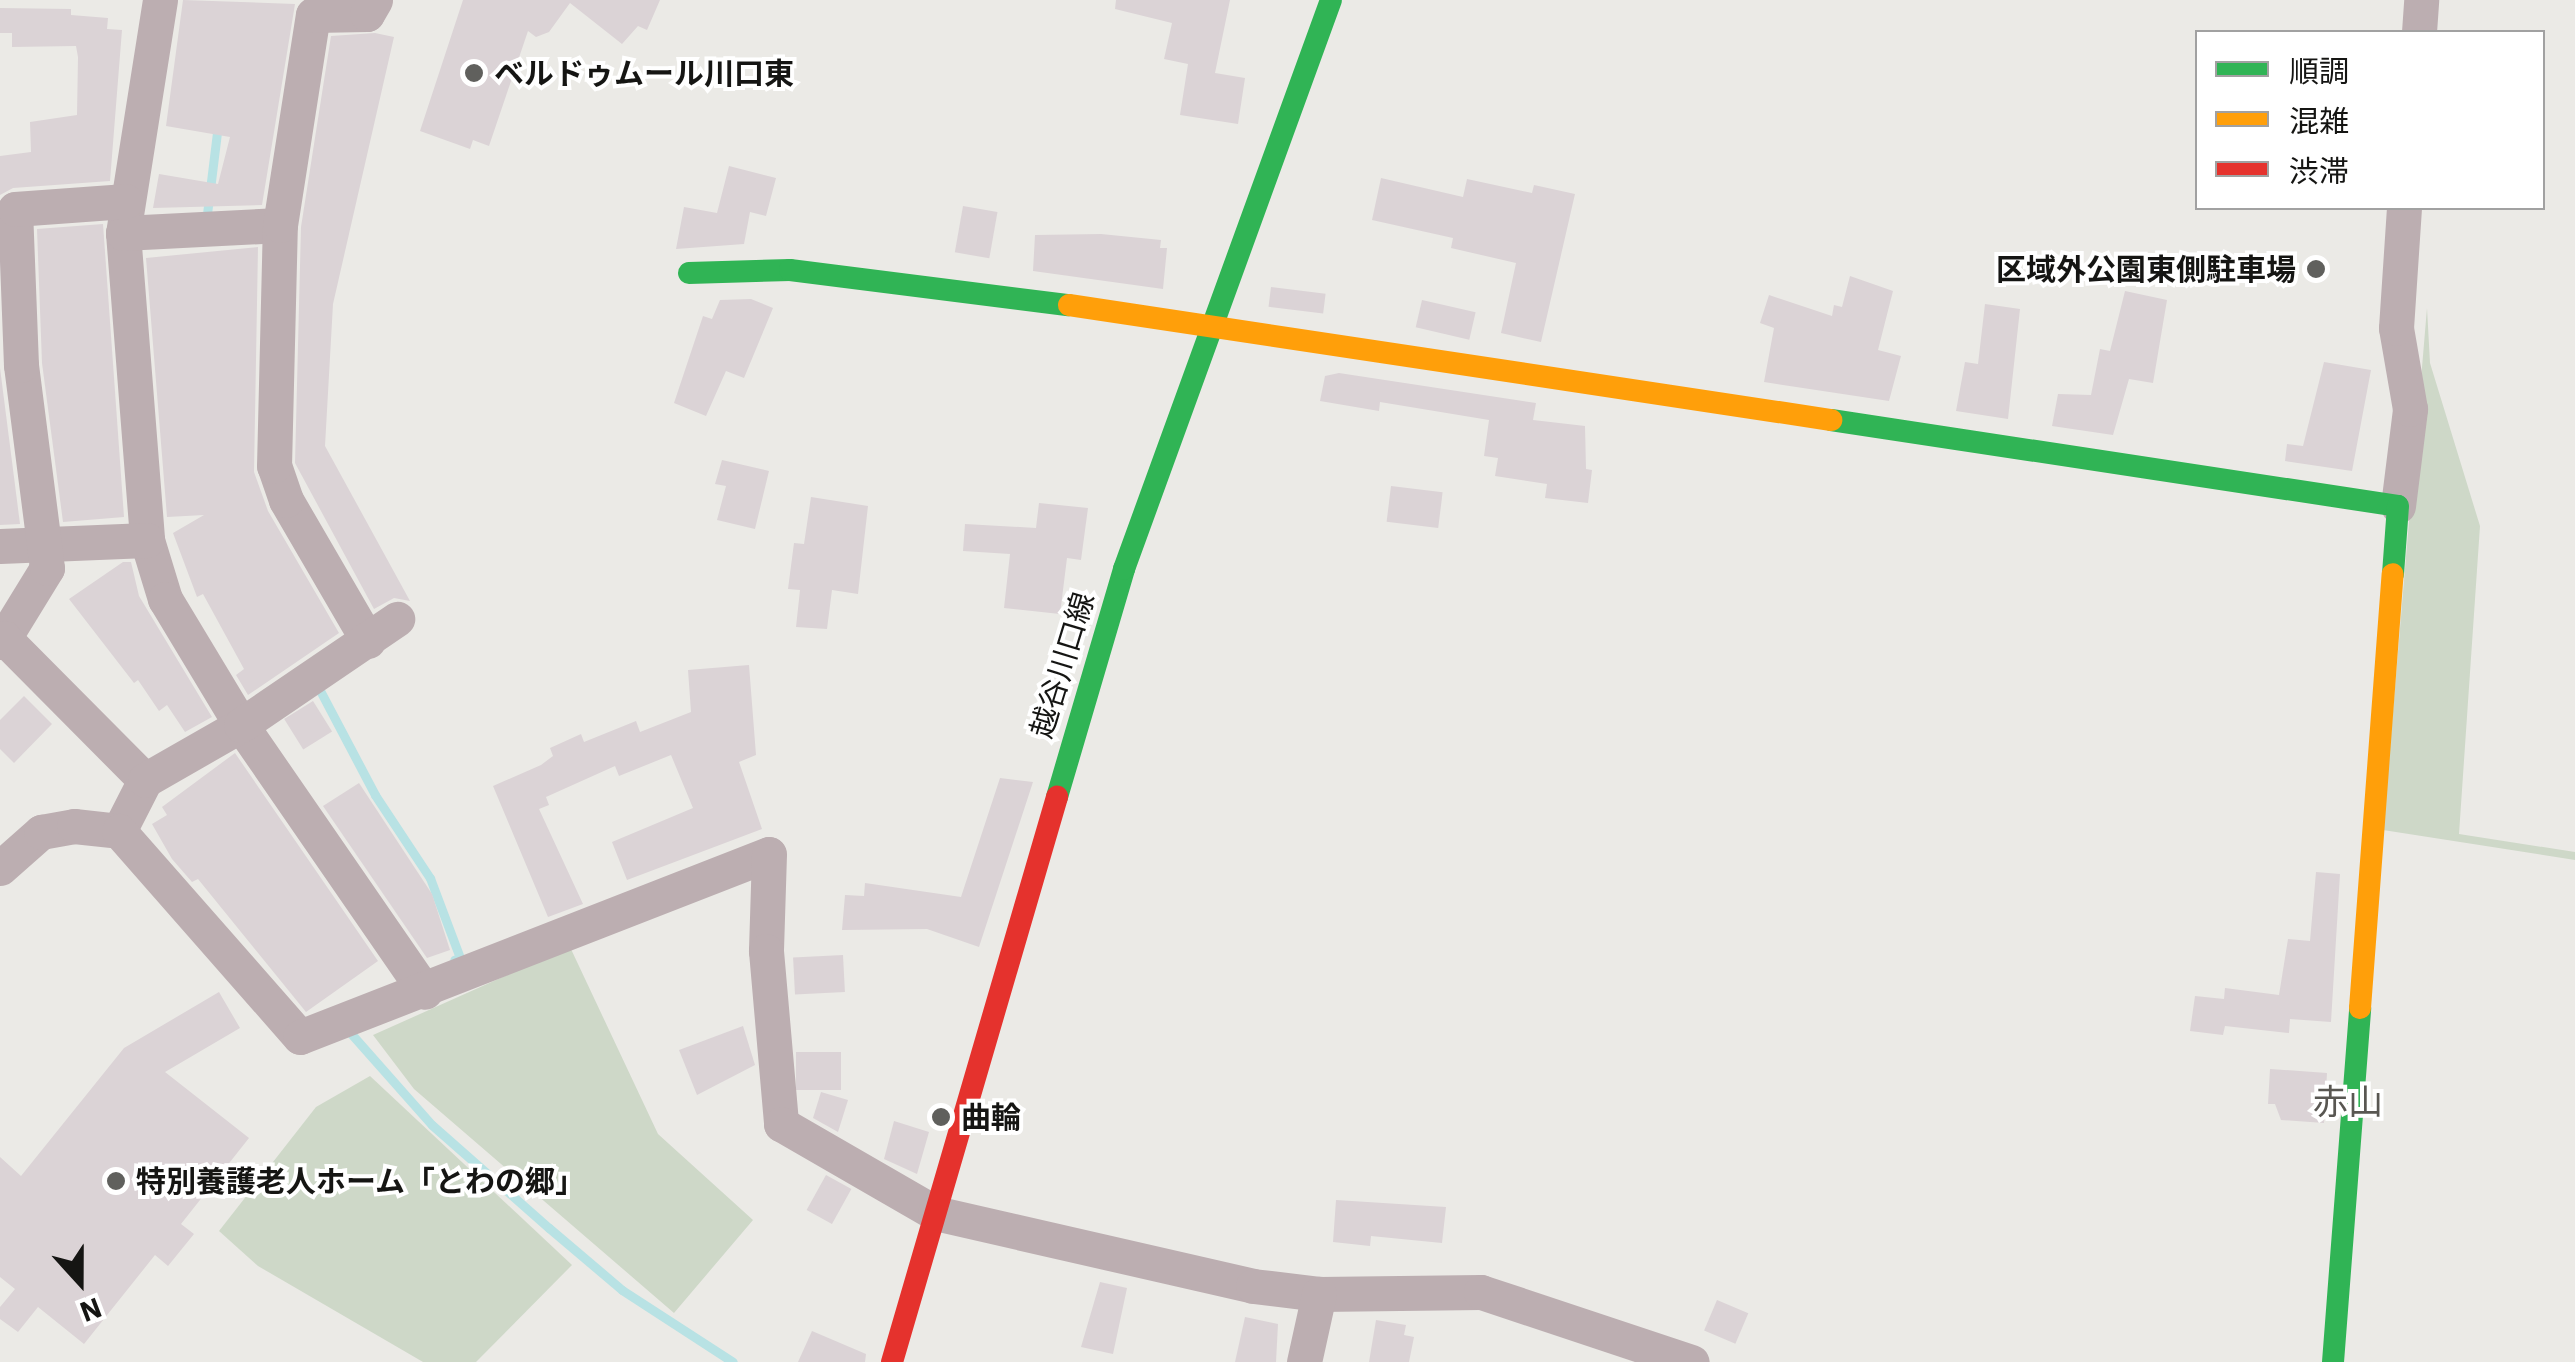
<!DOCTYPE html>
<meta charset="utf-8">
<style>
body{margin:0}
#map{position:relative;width:2575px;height:1362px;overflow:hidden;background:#ebeae6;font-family:"IBM Plex Sans","Noto Sans JP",sans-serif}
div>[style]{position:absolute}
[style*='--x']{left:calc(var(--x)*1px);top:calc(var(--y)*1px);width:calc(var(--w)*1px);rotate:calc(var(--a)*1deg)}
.green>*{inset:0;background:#ced8c8}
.stream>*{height:9px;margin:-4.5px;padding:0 4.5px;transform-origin:4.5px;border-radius:4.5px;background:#b8e2e4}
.building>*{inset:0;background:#dbd3d6;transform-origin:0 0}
.street>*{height:35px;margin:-17.5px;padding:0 17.5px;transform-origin:17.5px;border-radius:17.5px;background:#bcaeb1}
.fast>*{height:22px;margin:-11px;padding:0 11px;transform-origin:11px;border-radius:11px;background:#30b455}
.slow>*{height:22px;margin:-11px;padding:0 11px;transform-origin:11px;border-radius:11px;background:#ff9f0a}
.jam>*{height:22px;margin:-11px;padding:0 11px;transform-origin:11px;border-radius:11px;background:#e5322d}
.dots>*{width:28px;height:28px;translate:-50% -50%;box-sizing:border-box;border:5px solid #fff;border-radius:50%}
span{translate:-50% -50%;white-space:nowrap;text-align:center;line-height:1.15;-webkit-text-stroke:8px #fff;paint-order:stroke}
.poi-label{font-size:30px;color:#151513;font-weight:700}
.left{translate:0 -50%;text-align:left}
.right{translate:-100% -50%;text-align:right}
.street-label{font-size:30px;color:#151513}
.quarter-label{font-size:35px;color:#595752}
.legend{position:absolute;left:2195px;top:30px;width:350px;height:180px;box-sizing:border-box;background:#fff;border:2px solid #a1a1a1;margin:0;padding:12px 18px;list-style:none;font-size:30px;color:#151513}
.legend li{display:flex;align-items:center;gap:20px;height:50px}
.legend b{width:50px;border:2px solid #a1a1a1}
.north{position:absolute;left:30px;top:1232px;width:100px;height:100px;-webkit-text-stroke:8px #fff;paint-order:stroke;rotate:159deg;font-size:28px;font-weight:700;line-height:40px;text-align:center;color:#151513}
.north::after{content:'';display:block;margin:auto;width:35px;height:45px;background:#151513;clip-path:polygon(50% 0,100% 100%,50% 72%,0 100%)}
</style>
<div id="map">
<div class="green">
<i style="clip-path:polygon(2427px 308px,2430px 363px,2480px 526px,2459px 834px,2575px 852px,2575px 860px,2383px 830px)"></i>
<i style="clip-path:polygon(570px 947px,658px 1134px,753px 1220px,674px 1313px,414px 1089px,373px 1035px)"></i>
<i style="clip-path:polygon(370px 1076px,572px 1265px,476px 1362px,423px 1362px,258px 1266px,219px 1231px,316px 1107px)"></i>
</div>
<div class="stream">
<i style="--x:206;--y:222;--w:99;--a:-83"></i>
<i style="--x:315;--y:681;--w:129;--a:62.2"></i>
<i style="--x:375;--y:795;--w:100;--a:56.5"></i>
<i style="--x:430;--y:878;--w:85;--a:69.4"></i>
<i style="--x:460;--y:958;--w:6;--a:162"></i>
<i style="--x:347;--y:1029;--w:128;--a:48.5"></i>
<i style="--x:432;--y:1125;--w:156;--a:41.4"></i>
<i style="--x:549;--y:1228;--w:96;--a:40.3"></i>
<i style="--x:622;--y:1290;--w:132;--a:33"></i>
</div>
<div class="building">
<i style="clip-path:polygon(183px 0,295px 4px,262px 205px,153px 208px,159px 174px,218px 184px,230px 137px,166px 126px)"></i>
<i style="clip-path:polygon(463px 0,660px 0,647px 30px,638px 26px,622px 44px,570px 3px,549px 32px,536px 37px,528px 31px,489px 146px,473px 140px,470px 149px,420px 131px)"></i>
<i style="clip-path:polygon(1116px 0,1230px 0,1215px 73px,1245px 78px,1238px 124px,1180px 115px,1188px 64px,1164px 59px,1172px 23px,1115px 9px)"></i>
<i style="clip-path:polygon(0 8px,71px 9px,71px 15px,108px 18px,107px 29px,122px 30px,110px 181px,13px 188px,0 195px,0 156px,31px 152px,30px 122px,77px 115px,78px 57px,76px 46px,12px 47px,12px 33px,0 33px)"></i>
<i style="clip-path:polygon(375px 33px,394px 37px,333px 304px,325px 446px,410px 601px,394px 598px,374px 609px,295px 463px,301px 227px,331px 36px)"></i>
<i style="clip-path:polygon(729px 166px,776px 178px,766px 216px,750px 212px,744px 244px,676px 249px,684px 207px,717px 213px)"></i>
<i style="clip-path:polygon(1381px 178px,1463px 197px,1467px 179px,1532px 193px,1534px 185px,1575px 194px,1541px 342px,1501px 333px,1516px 263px,1451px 248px,1453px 238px,1372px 220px)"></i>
<i style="left:963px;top:206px;width:35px;height:47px;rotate:10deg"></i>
<i style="clip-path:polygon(103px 224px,124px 517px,63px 522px,42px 363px,37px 229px)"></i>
<i style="clip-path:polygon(1101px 234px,1161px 240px,1160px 248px,1167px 248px,1163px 289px,1033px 271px,1035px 235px)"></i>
<i style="clip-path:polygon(258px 247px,254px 472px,268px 511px,339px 633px,248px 695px,236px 675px,244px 669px,203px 594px,197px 597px,173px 533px,204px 515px,167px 517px,146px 258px)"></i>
<i style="clip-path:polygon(1850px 276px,1893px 291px,1878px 350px,1901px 356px,1889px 401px,1764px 382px,1774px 328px,1760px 323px,1769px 295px,1832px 316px,1834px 305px,1842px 307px)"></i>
<i style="left:1271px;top:287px;width:55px;height:20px;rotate:7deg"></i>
<i style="clip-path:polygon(2125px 291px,2167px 300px,2153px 383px,2129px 379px,2113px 435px,2052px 426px,2058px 394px,2091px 395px,2100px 349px,2110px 351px)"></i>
<i style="clip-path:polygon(751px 299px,773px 308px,744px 378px,726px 371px,706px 416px,674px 403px,703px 316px,712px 319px,720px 300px)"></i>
<i style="left:1422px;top:300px;width:55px;height:28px;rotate:13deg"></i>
<i style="clip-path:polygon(1985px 304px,2020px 309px,2008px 419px,1956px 411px,1965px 362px,1978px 364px)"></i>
<i style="clip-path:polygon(2324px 362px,2371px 370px,2352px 471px,2285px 461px,2287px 444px,2303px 446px)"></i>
<i style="clip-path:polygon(0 368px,20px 524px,0 525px)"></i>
<i style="clip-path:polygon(1339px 373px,1536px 403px,1533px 420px,1585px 426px,1586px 469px,1592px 470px,1588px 503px,1545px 498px,1547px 484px,1495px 476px,1498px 458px,1484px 456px,1489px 420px,1380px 402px,1379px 411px,1320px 401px,1325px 376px)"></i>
<i style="clip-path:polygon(722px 460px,769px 471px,755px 529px,717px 520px,726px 486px,715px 484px)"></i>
<i style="left:1391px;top:486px;width:52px;height:36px;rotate:7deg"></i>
<i style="clip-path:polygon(811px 497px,868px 506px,858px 594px,832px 590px,827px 629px,796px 627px,800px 590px,788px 589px,794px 543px,804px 544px)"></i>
<i style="clip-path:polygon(1039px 503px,1088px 508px,1081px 560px,1067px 558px,1060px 614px,1004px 608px,1010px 554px,963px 551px,965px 524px,1036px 528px)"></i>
<i style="clip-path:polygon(123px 562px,131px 562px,139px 596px,212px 717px,185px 732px,167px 705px,159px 711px,138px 680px,134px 683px,69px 599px)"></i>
<i style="clip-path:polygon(749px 665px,756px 755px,739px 762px,762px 829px,627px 880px,612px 842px,693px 808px,671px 755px,619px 776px,615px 766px,546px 797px,549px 805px,539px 809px,583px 904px,548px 917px,493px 786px,541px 765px,553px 756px,550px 748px,581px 734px,584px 742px,636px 721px,640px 732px,691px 712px,688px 670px)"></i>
<i style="clip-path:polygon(24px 696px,52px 724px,14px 763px,0 749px,0 720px)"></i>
<i style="left:313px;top:701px;width:36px;height:34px;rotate:58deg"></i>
<i style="clip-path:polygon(235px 753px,378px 961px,306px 1012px,198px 879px,192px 882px,172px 859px,152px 824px,167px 815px,162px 807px)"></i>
<i style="clip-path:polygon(1000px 778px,1033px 782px,979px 947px,927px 929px,842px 930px,845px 895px,864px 896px,865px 883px,961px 897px)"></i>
<i style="clip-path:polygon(359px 783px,432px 894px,450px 950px,427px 958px,323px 806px)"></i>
<i style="clip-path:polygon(2316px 872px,2340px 874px,2331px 1022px,2290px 1019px,2289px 1033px,2225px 1026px,2223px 1035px,2190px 1031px,2195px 996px,2224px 999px,2225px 988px,2279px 995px,2288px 939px,2310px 941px)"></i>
<i style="left:843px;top:955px;width:37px;height:50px;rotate:87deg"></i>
<i style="clip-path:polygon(219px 992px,240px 1028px,165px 1072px,249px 1138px,181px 1224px,194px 1234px,168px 1266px,155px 1255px,84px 1344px,38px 1307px,18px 1332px,0 1319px,0 1307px,15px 1289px,0 1277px,0 1157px,21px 1176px,124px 1048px)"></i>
<i style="clip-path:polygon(743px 1026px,755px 1065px,697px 1095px,679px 1050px)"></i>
<i style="left:796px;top:1052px;width:45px;height:38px"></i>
<i style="clip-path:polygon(2270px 1069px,2327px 1073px,2324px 1123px,2281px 1120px,2275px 1104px,2268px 1104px)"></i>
<i style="clip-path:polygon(821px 1092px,848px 1100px,838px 1132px,813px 1118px)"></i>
<i style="clip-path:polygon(894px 1121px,929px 1132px,917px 1174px,884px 1159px)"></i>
<i style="left:826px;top:1175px;width:29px;height:40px;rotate:29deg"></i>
<i style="clip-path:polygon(1336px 1200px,1446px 1207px,1442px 1243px,1371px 1236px,1370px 1246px,1333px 1242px)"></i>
<i style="clip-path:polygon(1100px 1282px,1127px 1288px,1113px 1354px,1081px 1347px)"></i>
<i style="left:1717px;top:1300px;width:34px;height:33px;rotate:23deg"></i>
<i style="clip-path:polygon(1245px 1317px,1278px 1324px,1276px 1362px,1235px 1362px)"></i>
<i style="clip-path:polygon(1376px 1320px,1406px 1325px,1404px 1335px,1414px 1337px,1409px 1362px,1369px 1362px)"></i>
<i style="clip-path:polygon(812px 1331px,866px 1354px,865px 1362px,798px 1362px)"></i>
</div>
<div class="street">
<i style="--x:160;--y:0;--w:236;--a:99"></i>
<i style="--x:123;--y:233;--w:308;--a:85.5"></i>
<i style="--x:147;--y:540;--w:62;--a:73"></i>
<i style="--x:165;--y:599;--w:147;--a:58.9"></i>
<i style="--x:241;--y:725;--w:324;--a:55.4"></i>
<i style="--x:2419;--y:32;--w:32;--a:-86"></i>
<i style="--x:123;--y:233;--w:157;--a:-2.9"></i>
<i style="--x:2398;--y:506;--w:98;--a:-82.9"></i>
<i style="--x:2410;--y:409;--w:82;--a:-99.8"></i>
<i style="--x:2396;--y:328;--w:120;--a:-86.2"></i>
<i style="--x:0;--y:546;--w:147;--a:-2.3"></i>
<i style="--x:4;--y:638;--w:82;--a:-58.4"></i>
<i style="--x:47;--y:568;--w:205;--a:-97.3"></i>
<i style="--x:21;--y:365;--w:156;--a:-92.2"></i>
<i style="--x:15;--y:209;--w:111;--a:-4.1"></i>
<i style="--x:368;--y:641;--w:163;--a:-120.2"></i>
<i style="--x:286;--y:500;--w:36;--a:-109"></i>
<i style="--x:274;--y:466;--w:241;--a:-88.6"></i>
<i style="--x:280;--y:225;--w:213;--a:-81.1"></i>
<i style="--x:313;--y:15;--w:54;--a:-1.1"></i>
<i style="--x:367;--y:14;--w:16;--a:-60"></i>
<i style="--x:0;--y:642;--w:6;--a:-45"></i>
<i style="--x:4;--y:638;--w:200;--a:45.2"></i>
<i style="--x:119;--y:831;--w:57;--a:-63"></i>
<i style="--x:145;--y:780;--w:111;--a:-29.8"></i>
<i style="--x:241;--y:725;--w:189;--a:-34.2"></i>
<i style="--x:0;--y:868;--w:55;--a:-41.3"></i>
<i style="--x:41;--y:832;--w:34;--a:-10"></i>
<i style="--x:74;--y:826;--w:45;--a:6.3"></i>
<i style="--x:119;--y:831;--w:274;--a:48.7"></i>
<i style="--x:300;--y:1037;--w:503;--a:-21.32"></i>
<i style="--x:769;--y:854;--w:97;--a:91.8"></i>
<i style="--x:766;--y:951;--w:174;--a:85"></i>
<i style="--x:781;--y:1124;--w:178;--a:30"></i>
<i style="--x:935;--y:1213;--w:326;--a:12.9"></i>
<i style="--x:1253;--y:1286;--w:66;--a:6.9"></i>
<i style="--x:1319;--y:1294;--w:162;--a:-0.7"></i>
<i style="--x:1481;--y:1292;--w:222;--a:18.4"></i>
<i style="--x:1304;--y:1362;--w:70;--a:-77.6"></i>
</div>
<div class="fast">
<i style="--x:689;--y:273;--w:101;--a:-1.7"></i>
<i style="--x:790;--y:270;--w:281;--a:7.2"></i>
<i style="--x:1831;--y:420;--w:573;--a:8.62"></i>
<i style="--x:2398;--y:506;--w:68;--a:94.2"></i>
<i style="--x:1057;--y:797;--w:238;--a:-73.6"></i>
<i style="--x:1124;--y:569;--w:605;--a:-70.01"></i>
<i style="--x:2333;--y:1362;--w:355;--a:-85.6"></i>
</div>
<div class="slow">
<i style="--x:1069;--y:305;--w:771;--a:8.58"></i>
<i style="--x:2360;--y:1008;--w:435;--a:-85.7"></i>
</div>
<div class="jam">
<i style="--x:892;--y:1362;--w:589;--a:-73.72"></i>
</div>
<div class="dots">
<i style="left:474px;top:73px;background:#60605d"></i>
<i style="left:2316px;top:269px;background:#60605d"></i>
<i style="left:941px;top:1117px;background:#60605d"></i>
<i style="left:116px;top:1181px;background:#60605d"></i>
</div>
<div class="poi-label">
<span class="left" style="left:494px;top:73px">ベルドゥムール川口東</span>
<span class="right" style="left:2296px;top:269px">区域外公園東側駐車場</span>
<span class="left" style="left:961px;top:1117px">曲輪</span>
<span class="left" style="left:136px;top:1181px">特別養護老人ホーム「とわの郷」</span>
</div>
<div class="street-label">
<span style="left:1062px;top:665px;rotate:-73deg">越谷川口線</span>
</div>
<div class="quarter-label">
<span style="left:2348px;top:1101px">赤山</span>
</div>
<ul class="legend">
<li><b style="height:12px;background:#30b455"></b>順調</li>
<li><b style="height:12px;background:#ff9f0a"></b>混雑</li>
<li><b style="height:12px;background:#e5322d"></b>渋滞</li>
</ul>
<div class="north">N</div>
</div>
